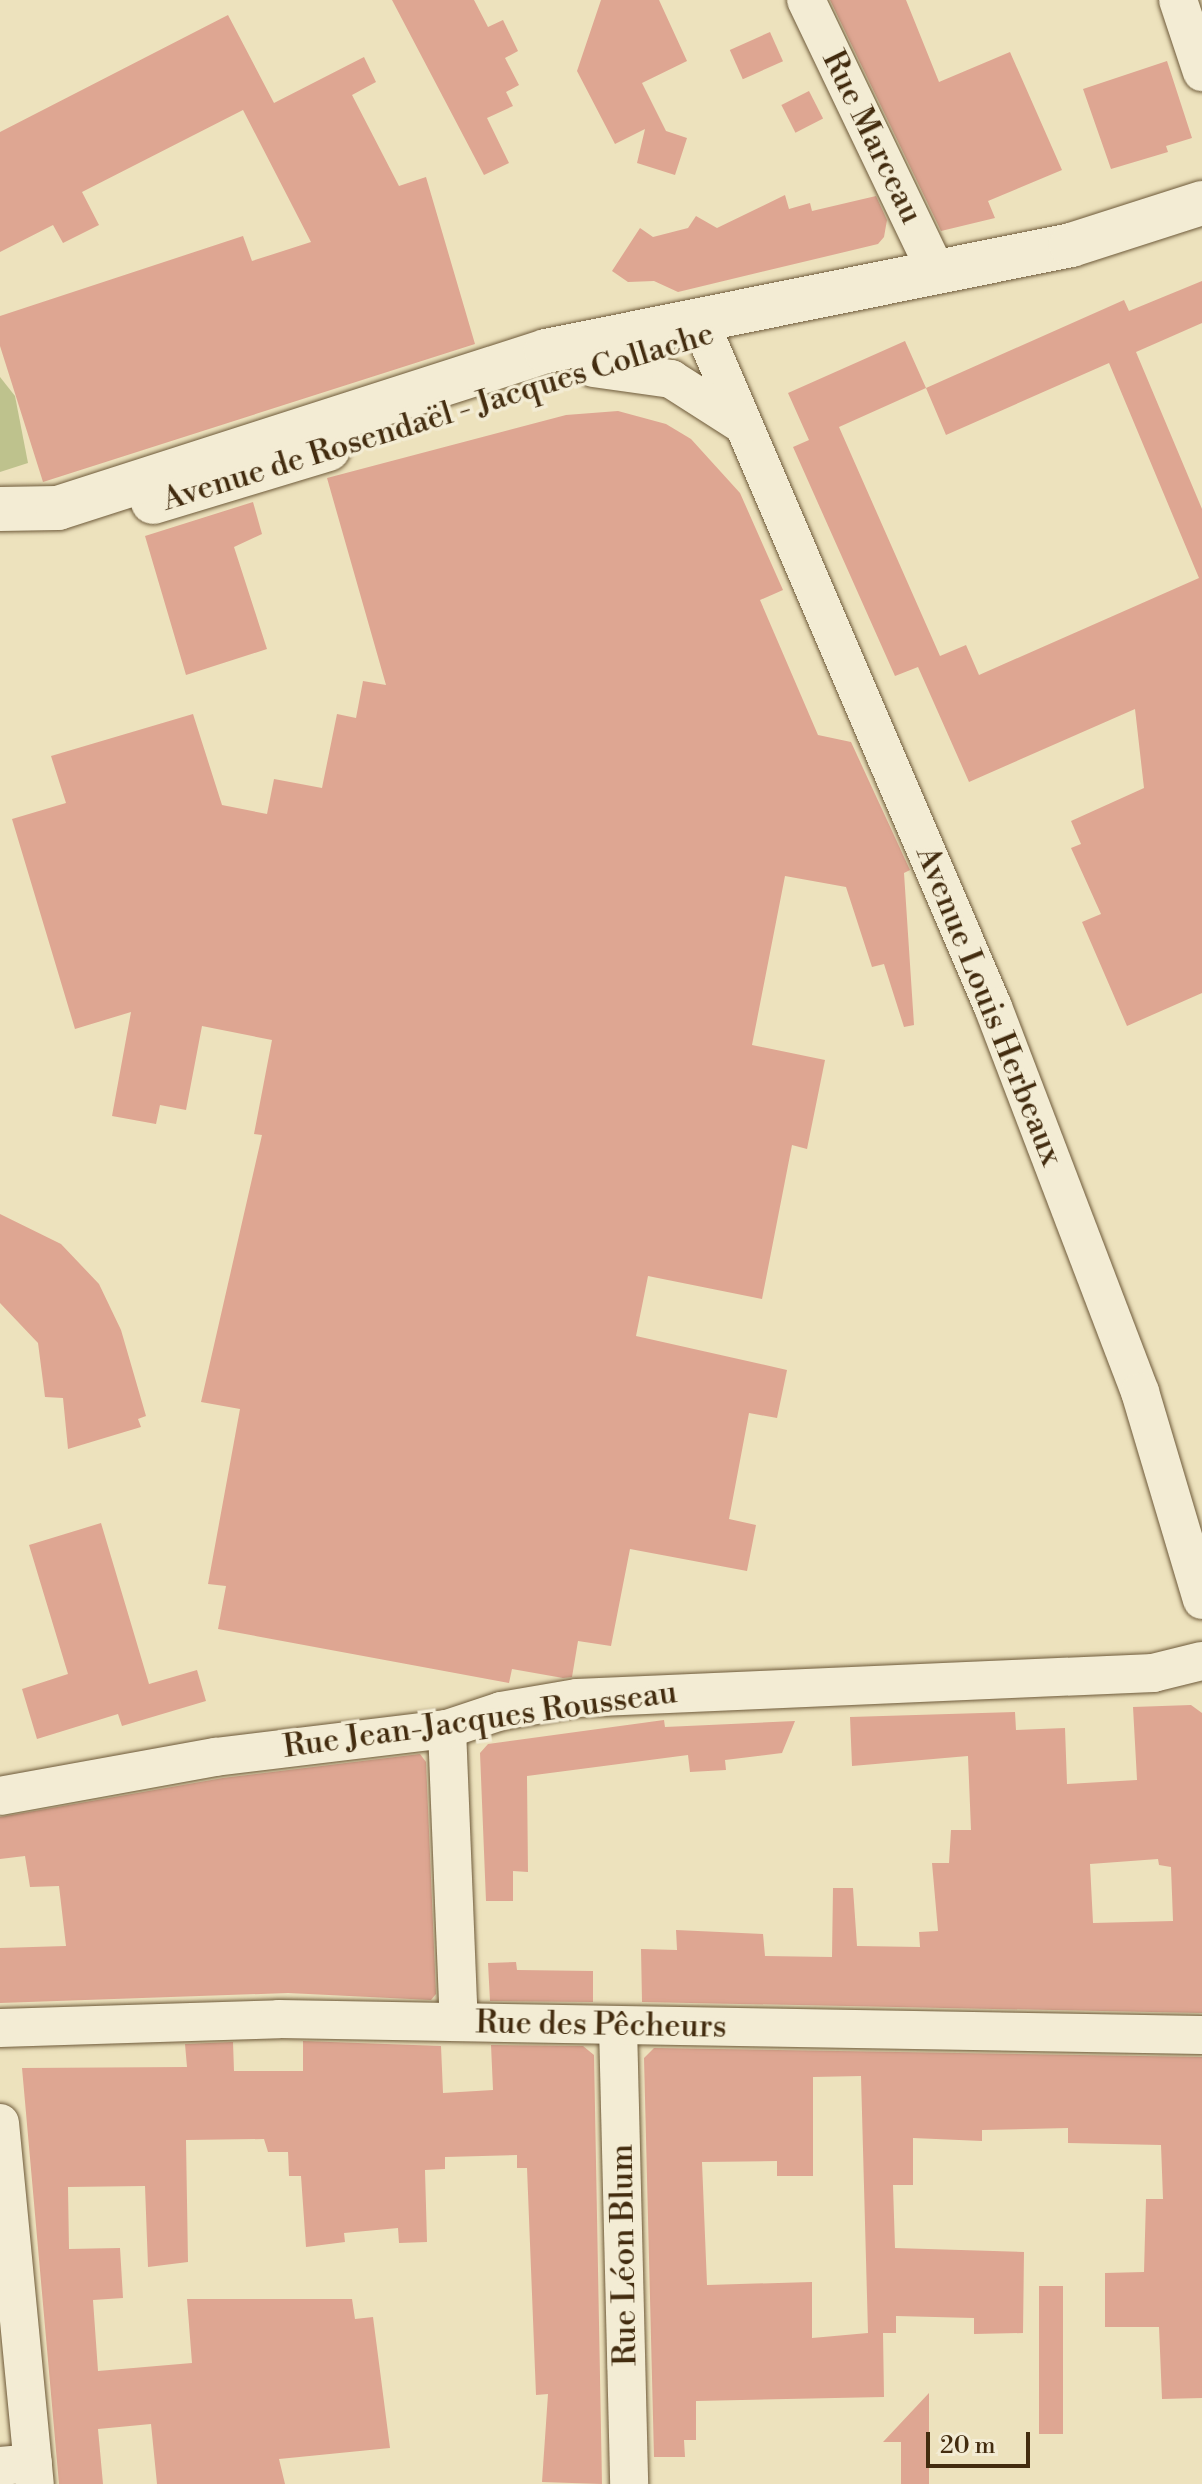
<!DOCTYPE html>
<meta charset="utf-8">
<style>
body{margin:0}
#map{position:relative;width:1202px;height:2484px;overflow:hidden;background:#ede2bd;font-family:"Libre Bodoni",serif}
div>[style]{position:absolute}
[style*='--x']{left:calc(var(--x)*1px);top:calc(var(--y)*1px);width:calc(var(--w)*1px);rotate:calc(var(--a)*1deg)}
.green>*{inset:0;background:#bec28d}
.building>*{inset:0;background:#dea692;transform-origin:0 0}
.roads{filter:drop-shadow(0 0 2px #6e5a3a) drop-shadow(0 0 2px #6e5a3a)}
.minor>*{height:38px;margin:-19px;padding:0 19px;transform-origin:19px;border-radius:19px;background:#f3ecd4}
.tertiary>*{height:44px;margin:-22px;padding:0 22px;transform-origin:22px;border-radius:22px;background:#f3ecd4}
span{translate:-50% -50%;white-space:nowrap;text-align:center;line-height:1.15;-webkit-text-stroke:7px #f3ecd4;paint-order:stroke}
.street-label{font-size:32px;color:#432c0f}
.scale{position:absolute;left:926px;top:2432px;width:104px;height:36px;box-sizing:border-box;border:4px solid #432c0f;border-top:0;padding-left:10px;font-size:24px;line-height:28px;white-space:nowrap;color:#432c0f;-webkit-text-stroke:6px #f3ecd4;paint-order:stroke}
</style>
<div id="map">
<div class="green">
<i style="clip-path:polygon(0 377px,15px 396px,28px 463px,0 472px)"></i>
</div>
<div class="building">
<i style="clip-path:polygon(392px 0,474px 0,488px 27px,503px 20px,518px 51px,505px 58px,519px 85px,506px 92px,513px 106px,487px 118px,509px 163px,484px 175px)"></i>
<i style="clip-path:polygon(601px 0,659px 0,687px 61px,642px 83px,666px 131px,687px 138px,675px 175px,637px 163px,645px 129px,615px 144px,577px 71px)"></i>
<i style="clip-path:polygon(830px 0,906px 0,939px 82px,1010px 52px,1062px 170px,988px 201px,995px 218px,941px 231px)"></i>
<i style="clip-path:polygon(228px 15px,274px 103px,364px 57px,376px 82px,352px 95px,399px 186px,426px 177px,475px 344px,43px 482px,0 346px,0 316px,243px 236px,252px 261px,311px 242px,243px 110px,82px 192px,99px 225px,63px 243px,53px 225px,0 252px,0 132px)"></i>
<i style="left:770px;top:32px;width:32px;height:44px;rotate:66deg"></i>
<i style="clip-path:polygon(1167px 61px,1192px 138px,1166px 146px,1168px 152px,1111px 169px,1083px 89px)"></i>
<i style="left:809px;top:91px;width:31px;height:31px;rotate:63deg"></i>
<i style="clip-path:polygon(785px 195px,789px 209px,810px 203px,812px 211px,876px 196px,887px 220px,884px 237px,878px 244px,678px 292px,654px 281px,628px 282px,612px 271px,640px 228px,653px 237px,688px 228px,696px 216px,717px 228px)"></i>
<i style="clip-path:polygon(evenodd,1202px 281px,1202px 323px,1136px 352px,1202px 509px,1202px 993px,1127px 1026px,1082px 922px,1101px 914px,1071px 848px,1081px 844px,1071px 821px,1144px 788px,1135px 709px,969px 782px,918px 667px,895px 676px,793px 447px,809px 440px,788px 393px,905px 341px,926px 388px,1124px 300px,1129px 311px,1202px 281px,1109px 363px,1199px 578px,979px 675px,966px 645px,940px 656px,839px 427px,926px 388px,946px 435px,1109px 363px)"></i>
<i style="clip-path:polygon(618px 411px,666px 424px,691px 439px,740px 493px,783px 590px,760px 600px,818px 735px,851px 742px,910px 870px,904px 873px,914px 1025px,904px 1027px,884px 964px,872px 967px,846px 887px,785px 876px,752px 1045px,825px 1060px,807px 1149px,792px 1145px,762px 1299px,648px 1276px,636px 1336px,787px 1370px,777px 1418px,749px 1413px,729px 1519px,756px 1525px,747px 1571px,630px 1549px,611px 1646px,578px 1641px,572px 1677px,563px 1678px,512px 1669px,509px 1683px,218px 1629px,226px 1586px,208px 1584px,240px 1409px,201px 1402px,262px 1135px,254px 1134px,272px 1040px,202px 1026px,186px 1110px,160px 1105px,156px 1124px,112px 1116px,131px 1012px,75px 1029px,12px 819px,66px 803px,51px 756px,193px 714px,222px 805px,267px 814px,274px 779px,322px 788px,337px 714px,356px 718px,363px 681px,386px 685px,327px 478px,566px 415px)"></i>
<i style="clip-path:polygon(253px 502px,262px 534px,234px 547px,267px 649px,186px 675px,145px 536px)"></i>
<i style="clip-path:polygon(0 1214px,61px 1244px,99px 1284px,121px 1330px,146px 1416px,138px 1419px,141px 1427px,68px 1449px,63px 1398px,45px 1397px,38px 1343px,0 1303px)"></i>
<i style="clip-path:polygon(101px 1523px,149px 1684px,197px 1670px,206px 1701px,122px 1726px,118px 1714px,37px 1739px,22px 1689px,68px 1674px,29px 1545px)"></i>
<i style="clip-path:polygon(evenodd,1191px 1705px,1202px 1713px,1202px 2013px,642px 2002px,641px 1949px,677px 1950px,676px 1930px,763px 1934px,765px 1956px,832px 1957px,833px 1888px,853px 1888px,857px 1946px,920px 1947px,919px 1932px,938px 1931px,932px 1863px,949px 1863px,951px 1830px,971px 1830px,968px 1756px,852px 1766px,850px 1717px,1015px 1712px,1016px 1730px,1065px 1728px,1067px 1784px,1137px 1780px,1133px 1707px,1191px 1705px,1158px 1859px,1159px 1865px,1171px 1867px,1173px 1921px,1093px 1923px,1090px 1864px,1158px 1859px)"></i>
<i style="clip-path:polygon(664px 1720px,665px 1727px,795px 1721px,782px 1753px,725px 1760px,726px 1770px,690px 1772px,688px 1755px,527px 1776px,528px 1872px,513px 1871px,513px 1901px,486px 1901px,480px 1753px,488px 1744px)"></i>
<i style="clip-path:polygon(420px 1754px,426px 1762px,436px 1994px,431px 2000px,288px 1993px,0 2003px,0 1948px,66px 1946px,59px 1886px,30px 1887px,25px 1856px,0 1859px,0 1817px,223px 1778px)"></i>
<i style="clip-path:polygon(516px 1962px,517px 1970px,593px 1971px,593px 2002px,490px 2001px,488px 1963px)"></i>
<i style="clip-path:polygon(303px 2041px,441px 2046px,443px 2093px,493px 2090px,491px 2045px,583px 2046px,594px 2055px,602px 2484px,542px 2482px,548px 2394px,536px 2395px,527px 2168px,517px 2168px,517px 2155px,445px 2157px,445px 2169px,425px 2170px,427px 2242px,399px 2243px,398px 2228px,344px 2233px,345px 2242px,306px 2247px,301px 2176px,289px 2176px,288px 2152px,268px 2152px,264px 2139px,186px 2140px,188px 2262px,148px 2267px,145px 2186px,68px 2187px,69px 2249px,120px 2248px,123px 2298px,93px 2300px,98px 2371px,192px 2363px,187px 2299px,352px 2299px,355px 2319px,373px 2317px,390px 2448px,279px 2459px,285px 2484px,157px 2484px,151px 2424px,98px 2429px,103px 2484px,59px 2484px,22px 2068px,187px 2067px,185px 2044px,233px 2042px,234px 2071px,303px 2071px)"></i>
<i style="clip-path:polygon(evenodd,654px 2048px,1202px 2057px,1202px 2398px,1162px 2399px,1159px 2327px,1105px 2327px,1105px 2273px,1144px 2272px,1146px 2199px,1163px 2199px,1161px 2145px,1068px 2143px,1068px 2128px,982px 2130px,982px 2141px,913px 2138px,913px 2185px,893px 2185px,895px 2248px,1024px 2252px,1023px 2333px,974px 2334px,974px 2318px,896px 2316px,896px 2333px,883px 2333px,884px 2397px,696px 2401px,696px 2440px,684px 2440px,685px 2457px,654px 2457px,644px 2058px,654px 2048px,861px 2076px,868px 2333px,812px 2338px,812px 2282px,707px 2285px,702px 2162px,777px 2161px,777px 2176px,813px 2176px,813px 2077px,861px 2076px)"></i>
<i style="left:1039px;top:2286px;width:24px;height:148px"></i>
<i style="clip-path:polygon(929px 2393px,929px 2484px,901px 2484px,901px 2442px,883px 2442px)"></i>
</div>
<div class="roads">
<div class="minor">
<i style="--x:806;--y:0;--w:304;--a:64.4"></i>
<i style="--x:1178;--y:0;--w:76;--a:71.6"></i>
<i style="--x:698;--y:318;--w:749;--a:66.82"></i>
<i style="--x:993;--y:1007;--w:412;--a:69.1"></i>
<i style="--x:1140;--y:1392;--w:217;--a:73.4"></i>
<i style="--x:593;--y:368;--w:79;--a:8"></i>
<i style="--x:671;--y:379;--w:85;--a:32.6"></i>
<i style="--x:447;--y:1729;--w:293;--a:87.7"></i>
<i style="--x:0;--y:1796;--w:219;--a:-10.3"></i>
<i style="--x:215;--y:1757;--w:234;--a:-6.9"></i>
<i style="--x:447;--y:1729;--w:57;--a:-18.4"></i>
<i style="--x:501;--y:1711;--w:77;--a:-9.7"></i>
<i style="--x:577;--y:1698;--w:577;--a:-2.49"></i>
<i style="--x:1153;--y:1673;--w:50;--a:-13.8"></i>
<i style="--x:618;--y:2026;--w:458;--a:88.6"></i>
<i style="--x:0;--y:2028;--w:279;--a:-1.8"></i>
<i style="--x:279;--y:2019;--w:923;--a:0.99"></i>
<i style="--x:0;--y:2123;--w:363;--a:84.5"></i>
<i style="--x:0;--y:2466;--w:33;--a:-5"></i>
</div>
<div class="tertiary">
<i style="--x:153;--y:502;--w:183;--a:-16.8"></i>
<i style="--x:0;--y:509;--w:58;--a:-1"></i>
<i style="--x:58;--y:508;--w:513;--a:-17.83"></i>
<i style="--x:546;--y:351;--w:536;--a:-11.41"></i>
<i style="--x:1071;--y:245;--w:138;--a:-17.8"></i>
</div>
</div>
<div class="street-label">
<span style="left:872px;top:137px;rotate:64deg">Rue Marceau</span>
<span style="left:438px;top:417px;rotate:-17deg">Avenue de Rosendaël - Jacques Collache</span>
<span style="left:989px;top:1006px;rotate:68deg">Avenue Louis Herbeaux</span>
<span style="left:480px;top:1720px;rotate:-8deg">Rue Jean-Jacques Rousseau</span>
<span style="left:601px;top:2025px;rotate:1deg">Rue des Pêcheurs</span>
<span style="left:624px;top:2255px;rotate:-91deg">Rue Léon Blum</span>
</div>
<div class="scale">20 m</div>
</div>
